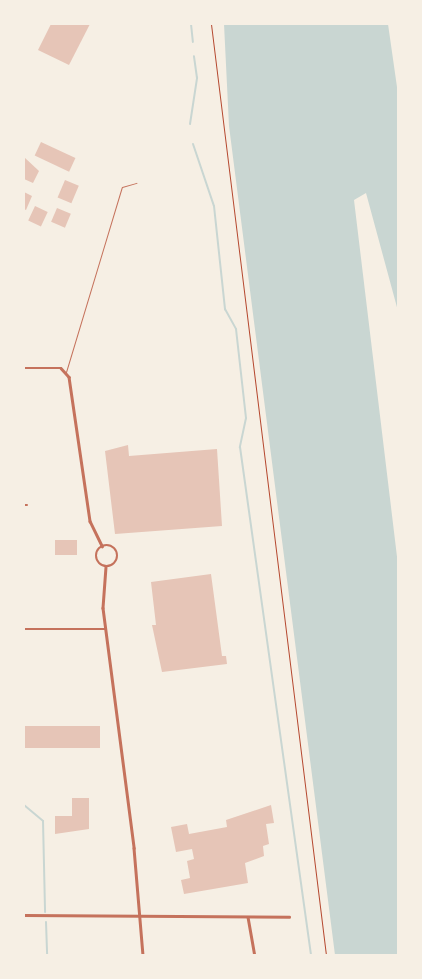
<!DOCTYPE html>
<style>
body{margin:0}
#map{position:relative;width:422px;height:979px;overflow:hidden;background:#f6efe4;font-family:"Space Grotesk",sans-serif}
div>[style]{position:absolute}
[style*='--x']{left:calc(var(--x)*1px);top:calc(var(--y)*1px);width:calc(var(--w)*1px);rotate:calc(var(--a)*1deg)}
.water>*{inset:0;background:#c9d6d2}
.stream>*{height:2px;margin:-1px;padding:0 1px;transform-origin:1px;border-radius:1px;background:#c9d6d2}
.building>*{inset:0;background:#e6c5b7;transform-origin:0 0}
.path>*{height:1px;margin:-0.5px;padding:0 0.5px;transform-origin:0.5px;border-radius:0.5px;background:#b5482f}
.service>*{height:1px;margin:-0.5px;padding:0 0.5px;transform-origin:0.5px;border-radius:0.5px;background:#c5725c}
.minor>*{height:2.5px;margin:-1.25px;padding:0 1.25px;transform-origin:1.25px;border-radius:1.25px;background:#c5725c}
.tertiary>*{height:2.5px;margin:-1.25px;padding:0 1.25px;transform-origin:1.25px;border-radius:1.25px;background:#c5725c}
.tertiary>.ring{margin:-1.25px;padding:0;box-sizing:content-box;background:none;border:2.5px solid #c5725c;border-radius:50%}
span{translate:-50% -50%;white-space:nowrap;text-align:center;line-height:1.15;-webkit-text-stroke:5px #f6efe4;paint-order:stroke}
.frame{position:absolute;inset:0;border:25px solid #f6efe4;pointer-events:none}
</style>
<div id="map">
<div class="water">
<i style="clip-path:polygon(224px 24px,388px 24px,398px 94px,398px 311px,366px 193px,354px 200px,398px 565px,398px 955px,335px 955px,229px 126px)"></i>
</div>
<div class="stream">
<i style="--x:191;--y:24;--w:18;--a:84"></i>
<i style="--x:190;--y:124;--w:47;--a:-81.3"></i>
<i style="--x:197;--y:78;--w:22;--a:-98"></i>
<i style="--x:193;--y:144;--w:65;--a:71.3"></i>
<i style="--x:214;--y:206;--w:104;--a:83.9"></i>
<i style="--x:225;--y:309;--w:23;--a:61"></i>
<i style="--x:236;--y:329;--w:90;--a:83.6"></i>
<i style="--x:246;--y:418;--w:30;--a:102"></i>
<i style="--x:240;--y:447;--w:513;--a:82.04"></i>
<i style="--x:24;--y:805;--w:25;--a:40"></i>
<i style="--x:43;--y:821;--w:91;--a:88.7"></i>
<i style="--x:46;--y:922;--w:33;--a:88"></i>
</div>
<div class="building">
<i style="clip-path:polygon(51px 24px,90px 24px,69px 65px,38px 50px)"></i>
<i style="left:41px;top:142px;width:38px;height:15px;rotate:25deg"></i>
<i style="clip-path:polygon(24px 157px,39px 171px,33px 183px,24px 179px)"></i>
<i style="left:65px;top:180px;width:15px;height:19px;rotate:23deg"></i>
<i style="clip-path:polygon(24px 192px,32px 196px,26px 210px,24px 209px)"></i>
<i style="left:35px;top:206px;width:14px;height:16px;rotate:25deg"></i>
<i style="left:57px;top:208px;width:15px;height:15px;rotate:23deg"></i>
<i style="clip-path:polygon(128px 445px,129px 456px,217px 449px,222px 526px,115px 534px,105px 451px)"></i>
<i style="left:55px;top:540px;width:22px;height:15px"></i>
<i style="clip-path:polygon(211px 574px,222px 656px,226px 656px,227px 664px,162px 672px,152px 625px,156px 625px,151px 582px)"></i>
<i style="left:24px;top:726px;width:76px;height:22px"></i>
<i style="clip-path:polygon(72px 798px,89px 798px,89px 829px,55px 834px,55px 816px,72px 816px)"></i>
<i style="clip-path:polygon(271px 805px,274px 823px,266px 824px,269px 844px,263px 846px,264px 856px,245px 863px,248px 883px,184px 894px,181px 880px,190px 878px,187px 861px,194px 859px,192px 849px,176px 852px,171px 827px,187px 824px,189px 834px,227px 827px,226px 820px)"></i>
</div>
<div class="path">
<i style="--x:211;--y:24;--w:938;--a:82.96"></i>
<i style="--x:397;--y:24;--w:10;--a:84"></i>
</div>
<div class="service">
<i style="--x:66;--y:372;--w:193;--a:-73.2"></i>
<i style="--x:122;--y:187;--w:15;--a:-16"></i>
</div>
<div class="minor">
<i style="--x:24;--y:505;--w:3;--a:0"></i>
<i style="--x:24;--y:629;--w:82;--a:0"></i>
<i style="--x:24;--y:915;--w:265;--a:0.4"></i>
<i style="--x:248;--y:917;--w:39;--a:80"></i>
</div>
<div class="tertiary">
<i style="--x:24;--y:368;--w:37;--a:0"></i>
<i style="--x:61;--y:368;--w:12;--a:48"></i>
<i style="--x:69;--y:377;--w:146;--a:81.7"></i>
<i style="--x:90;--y:521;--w:28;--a:64"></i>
<i class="ring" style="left:96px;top:545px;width:19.5px;height:19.5px"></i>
<i style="--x:106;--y:567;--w:41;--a:94.2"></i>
<i style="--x:103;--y:608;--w:242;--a:82.6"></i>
<i style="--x:134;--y:848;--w:107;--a:85.2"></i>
</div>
<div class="frame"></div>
</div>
